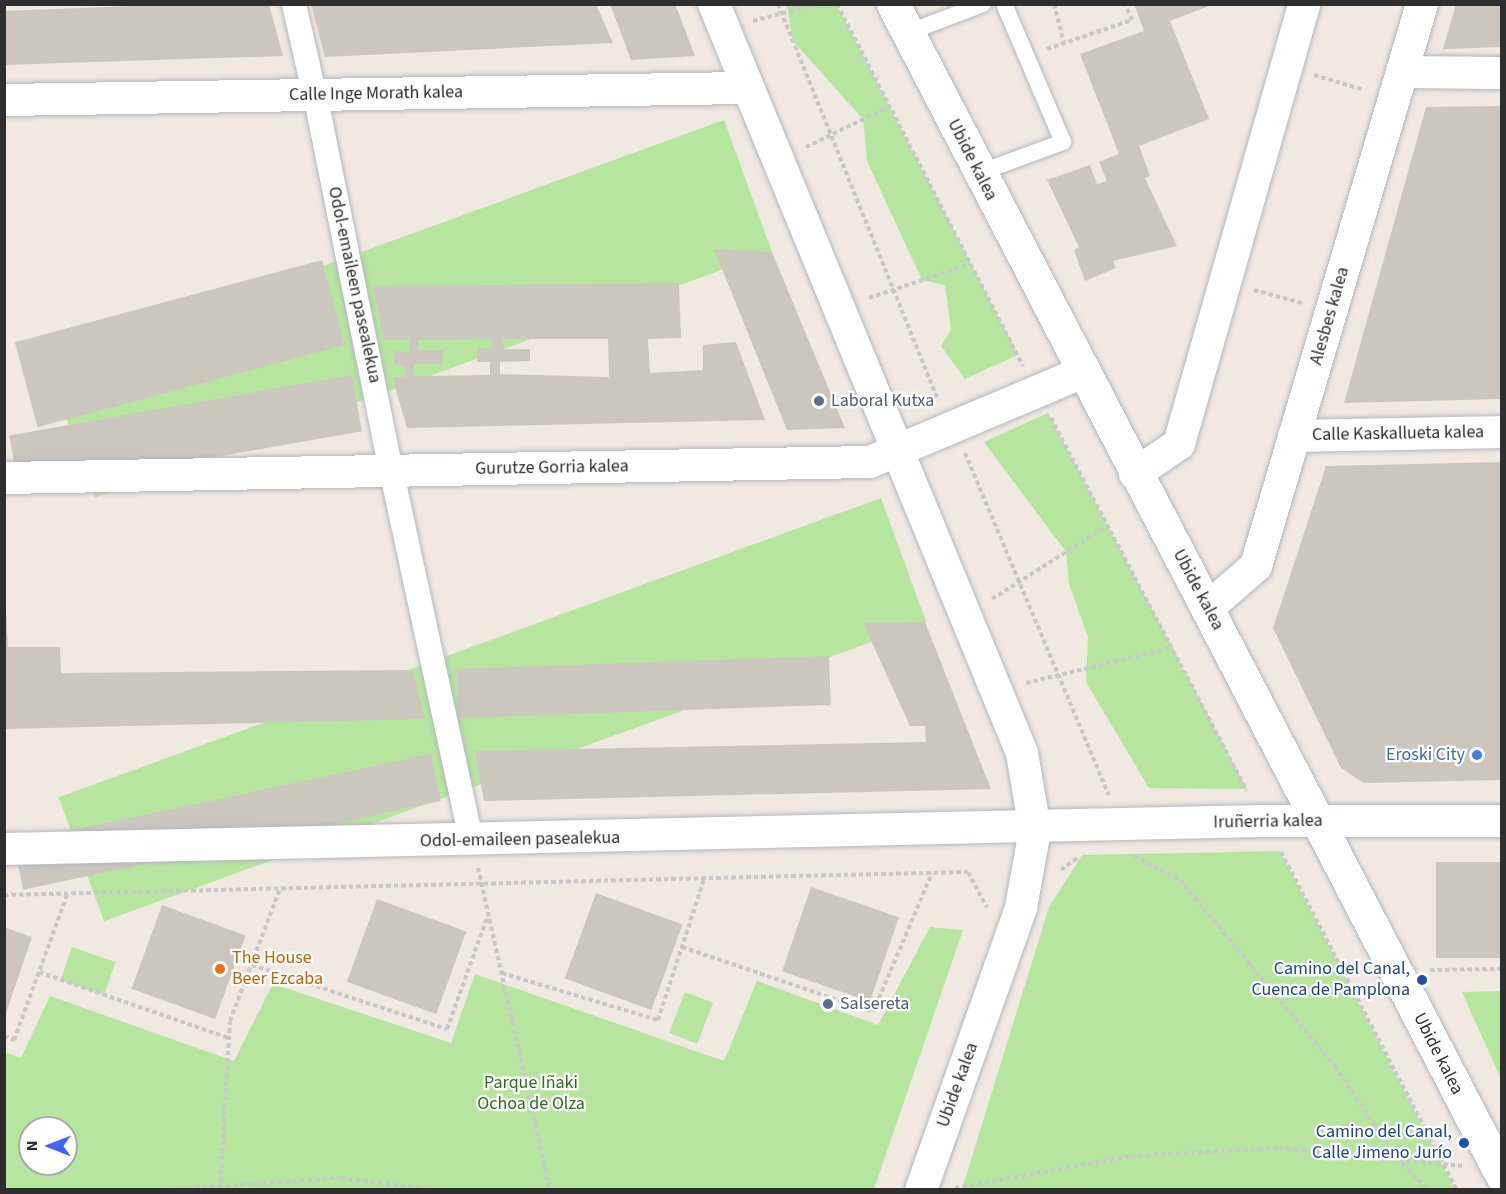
<!DOCTYPE html>
<meta charset="utf-8">
<style>
body{margin:0}
#map{position:relative;width:1506px;height:1194px;overflow:hidden;background:#efe9e1;font-family:"Source Sans 3",sans-serif}
div>[style]{position:absolute}
[style*='--x']{left:calc(var(--x)*1px);top:calc(var(--y)*1px);width:calc(var(--w)*1px);rotate:calc(var(--a)*1deg)}
.green>*{inset:0;background:#b6e59e;transform-origin:0 0}
.building>*{inset:0;background:#cbc7bf;transform-origin:0 0}
.path>*{height:4px;margin-top:-2px;transform-origin:0;background:repeating-linear-gradient(90deg,#c9c9c9 0 4.5px,transparent 0 7.5px)}
.roads{filter:drop-shadow(0 0 2px #b4b7c1) drop-shadow(0 0 2px #b4b7c1)}
.service>*{height:16px;margin:-8px;padding:0 8px;transform-origin:8px;border-radius:8px;background:#fff}
.pedestrian>*{height:24px;margin:-12px;padding:0 12px;transform-origin:12px;border-radius:12px;background:#fff}
.minor>*{height:32px;margin:-16px;padding:0 16px;transform-origin:16px;border-radius:16px;background:#fff}
.tertiary>*{height:33px;margin:-16.5px;padding:0 16.5px;transform-origin:16.5px;border-radius:16.5px;background:#fff}
.dots>*{width:16px;height:16px;translate:-50% -50%;box-sizing:border-box;border:3px solid #fff;border-radius:50%}
span{translate:-50% -50%;white-space:nowrap;text-align:center;line-height:1.15;-webkit-text-stroke:4.5px #fff;paint-order:stroke}
.street-label{font-size:18px;color:#2e2e2e}
.service-label{font-size:18px;color:#4e5e75}
.left{translate:0 -50%;text-align:left}
.shop-label{font-size:18px;color:#366cbe}
.right{translate:-100% -50%;text-align:right}
.food-label{font-size:18px;color:#c56008}
.transit-label{font-size:18px;color:#164399}
.park-label{font-size:18px;color:#2c6e1b}
.frame{position:absolute;inset:0;border:6px solid #2e2e2e;pointer-events:none}
.north{position:absolute;left:18px;top:1116px;width:60px;height:60px;box-sizing:border-box;background:#fff;border:2px solid #ababab;border-radius:50%;rotate:270deg;font-size:16px;font-weight:700;line-height:24px;text-align:center;color:#2e2e2e}
.north::after{content:'';display:block;margin:auto;width:21px;height:27px;background:#4264fb;clip-path:polygon(50% 0,100% 100%,50% 72%,0 100%)}
</style>
<div id="map">
<div class="green">
<i style="clip-path:polygon(787px 5px,837px 5px,1018px 355px,965px 379px,941px 346px,951px 330px,945px 285px,922px 280px,867px 161px,863px 119px,793px 41px)"></i>
<i style="left:724px;top:120px;width:140px;height:720px;rotate:70deg"></i>
<i style="clip-path:polygon(1048px 413px,1247px 789px,1149px 788px,1086px 682px,1088px 637px,1069px 584px,1066px 552px,984px 442px)"></i>
<i style="left:881px;top:498px;width:132px;height:875px;rotate:70deg"></i>
<i style="clip-path:polygon(1280px 851px,1455px 1189px,962px 1189px,1049px 907px,1082px 855px)"></i>
<i style="clip-path:polygon(evenodd,930px 927px,963px 930px,874px 1189px,5px 1189px,5px 1052px,21px 1058px,50px 996px,234px 1061px,273px 984px,451px 1043px,475px 974px,724px 1061px,757px 981px,878px 1025px,930px 927px,30px 1128px,66px 1128px,66px 1164px,30px 1164px,30px 1128px)"></i>
<i style="left:72px;top:947px;width:46px;height:35px;rotate:19deg"></i>
<i style="clip-path:polygon(1501px 991px,1502px 991px,1501px 1079px,1462px 992px)"></i>
<i style="left:685px;top:992px;width:30px;height:44px;rotate:21deg"></i>
</div>
<div class="building">
<i style="clip-path:polygon(181px 4px,269px 4px,283px 56px,4px 65px,4px 11px)"></i>
<i style="clip-path:polygon(311px 4px,596px 4px,613px 43px,325px 57px)"></i>
<i style="clip-path:polygon(610px 4px,675px 4px,695px 56px,631px 60px)"></i>
<i style="clip-path:polygon(1134px 4px,1214px 4px,1170px 21px,1209px 119px,1139px 146px,1150px 176px,1145px 178px,1177px 246px,1113px 261px,1116px 268px,1085px 281px,1074px 250px,1079px 247px,1047px 180px,1090px 165px,1097px 184px,1107px 181px,1099px 162px,1119px 154px,1080px 54px,1144px 31px)"></i>
<i style="clip-path:polygon(1456px 4px,1502px 4px,1502px 47px,1443px 49px)"></i>
<i style="clip-path:polygon(1502px 106px,1502px 399px,1344px 403px,1426px 107px)"></i>
<i style="clip-path:polygon(714px 249px,772px 252px,845px 428px,787px 430px)"></i>
<i style="left:322px;top:260px;width:88px;height:318px;rotate:75deg"></i>
<i style="clip-path:polygon(evenodd,679px 283px,681px 338px,648px 339px,650px 373px,703px 370px,703px 345px,736px 342px,765px 420px,407px 428px,392px 377px,405px 377px,404px 366px,394px 364px,394px 351px,409px 352px,409px 340px,384px 340px,373px 286px,679px 283px,492px 339px,492px 348px,477px 348px,477px 362px,490px 362px,490px 375px,414px 376px,414px 364px,443px 364px,443px 350px,418px 350px,418px 340px,492px 339px,679px 283px,503px 339px,608px 339px,609px 377px,500px 374px,500px 362px,530px 361px,530px 349px,504px 349px,503px 339px)"></i>
<i style="left:352px;top:375px;width:57px;height:348px;rotate:80deg"></i>
<i style="clip-path:polygon(1502px 462px,1502px 780px,1364px 783px,1341px 768px,1273px 628px,1326px 466px)"></i>
<i style="clip-path:polygon(4px 574px,8px 647px,60px 647px,61px 673px,413px 670px,425px 719px,4px 729px)"></i>
<i style="clip-path:polygon(925px 622px,991px 789px,484px 801px,475px 751px,926px 742px,925px 726px,910px 726px,863px 623px)"></i>
<i style="left:829px;top:656px;width:49px;height:373px;rotate:88deg"></i>
<i style="left:431px;top:754px;width:48px;height:427px;rotate:78deg"></i>
<i style="left:1502px;top:862px;width:96px;height:66px;rotate:90deg"></i>
<i style="left:811px;top:887px;width:93px;height:89px;rotate:19deg"></i>
<i style="left:596px;top:893px;width:92px;height:91px;rotate:20deg"></i>
<i style="left:377px;top:899px;width:95px;height:88px;rotate:20deg"></i>
<i style="left:162px;top:905px;width:89px;height:89px;rotate:20deg"></i>
<i style="clip-path:polygon(4px 927px,32px 937px,5px 1016px,4px 1016px)"></i>
</div>
<div class="path">
<i style="--x:778;--y:4;--w:428;--a:68"></i>
<i style="--x:837;--y:4;--w:407;--a:62.8"></i>
<i style="--x:1054;--y:4;--w:40;--a:75.6"></i>
<i style="--x:753;--y:21;--w:65;--a:-15.1"></i>
<i style="--x:1047;--y:49;--w:90;--a:-18.8"></i>
<i style="--x:1132;--y:20;--w:17;--a:-114"></i>
<i style="--x:1314;--y:75;--w:52;--a:16.7"></i>
<i style="--x:806;--y:147;--w:91;--a:-26"></i>
<i style="--x:1254;--y:290;--w:50;--a:15.2"></i>
<i style="--x:869;--y:298;--w:107;--a:-18.6"></i>
<i style="--x:1051;--y:418;--w:421;--a:62.3"></i>
<i style="--x:965;--y:453;--w:371;--a:67.2"></i>
<i style="--x:992;--y:599;--w:136;--a:-32.4"></i>
<i style="--x:1026;--y:683;--w:149;--a:-13.6"></i>
<i style="--x:1281;--y:852;--w:381;--a:62.5"></i>
<i style="--x:1134;--y:856;--w:52;--a:27.6"></i>
<i style="--x:1180;--y:880;--w:242;--a:50.2"></i>
<i style="--x:1335;--y:1066;--w:111;--a:56"></i>
<i style="--x:1397;--y:1158;--w:45;--a:45.9"></i>
<i style="--x:478;--y:868;--w:330;--a:77.4"></i>
<i style="--x:1061;--y:870;--w:21;--a:-37"></i>
<i style="--x:4;--y:895;--w:964;--a:-1.37"></i>
<i style="--x:968;--y:872;--w:40;--a:62"></i>
<i style="--x:682;--y:947;--w:202;--a:18.8"></i>
<i style="--x:873;--y:1012;--w:151;--a:-67"></i>
<i style="--x:252;--y:965;--w:205;--a:18.2"></i>
<i style="--x:447;--y:1029;--w:121;--a:-70.2"></i>
<i style="--x:1430;--y:970;--w:72;--a:-0.8"></i>
<i style="--x:39;--y:972;--w:201;--a:19.2"></i>
<i style="--x:502;--y:973;--w:163;--a:16.8"></i>
<i style="--x:658;--y:1020;--w:148;--a:-71.9"></i>
<i style="--x:4;--y:1036;--w:11;--a:22"></i>
<i style="--x:14;--y:1040;--w:154;--a:-69.9"></i>
<i style="--x:955;--y:1188;--w:179;--a:-10.3"></i>
<i style="--x:1131;--y:1156;--w:148;--a:-3.1"></i>
<i style="--x:1279;--y:1148;--w:184;--a:5.6"></i>
<i style="--x:158;--y:1190;--w:183;--a:-3.8"></i>
<i style="--x:341;--y:1178;--w:97;--a:7.1"></i>
<i style="--x:220;--y:1190;--w:169;--a:-86.6"></i>
<i style="--x:230;--y:1021;--w:141;--a:-69.3"></i>
</div>
<div class="roads">
<div class="service">
<i style="--x:907;--y:33;--w:81;--a:-20.9"></i>
<i style="--x:979;--y:173;--w:90;--a:-20.3"></i>
<i style="--x:1063;--y:142;--w:150;--a:-113.1"></i>
</div>
<div class="pedestrian">
<i style="--x:294;--y:4;--w:81;--a:77.2"></i>
<i style="--x:318;--y:109;--w:359;--a:78.6"></i>
<i style="--x:394;--y:483;--w:354;--a:77.8"></i>
</div>
<div class="minor">
<i style="--x:714;--y:4;--w:810;--a:67.65"></i>
<i style="--x:1022;--y:753;--w:78;--a:80.4"></i>
<i style="--x:1035;--y:830;--w:79;--a:100.2"></i>
<i style="--x:1021;--y:908;--w:299;--a:109.5"></i>
<i style="--x:1402;--y:72;--w:100;--a:0.6"></i>
<i style="--x:4;--y:100;--w:743;--a:-0.93"></i>
<i style="--x:1294;--y:436;--w:208;--a:-1.1"></i>
<i style="--x:1135;--y:474;--w:53;--a:-34.3"></i>
<i style="--x:1179;--y:444;--w:457;--a:-74.1"></i>
<i style="--x:4;--y:478;--w:866;--a:-1.06"></i>
<i style="--x:870;--y:462;--w:229;--a:-22.9"></i>
<i style="--x:1208;--y:608;--w:64;--a:-41.2"></i>
<i style="--x:1256;--y:566;--w:586;--a:-73.54"></i>
<i style="--x:4;--y:849;--w:1258;--a:-1.28"></i>
<i style="--x:1262;--y:821;--w:240;--a:0"></i>
</div>
<div class="tertiary">
<i style="--x:893;--y:4;--w:1321;--a:62.54"></i>
</div>
</div>
<div class="dots">
<i style="left:819px;top:401px;background:#5c6f8a"></i>
<i style="left:1477px;top:755px;background:#3f7fe0"></i>
<i style="left:220px;top:969px;background:#e8710a"></i>
<i style="left:1422px;top:980px;background:#1a4fb4"></i>
<i style="left:828px;top:1004px;background:#5c6f8a"></i>
<i style="left:1464px;top:1143px;background:#1a4fb4"></i>
</div>
<div class="street-label">
<span style="left:376px;top:94px;rotate:-1deg">Calle Inge Morath kalea</span>
<span style="left:972px;top:160px;rotate:63deg">Ubide kalea</span>
<span style="left:354px;top:285px;rotate:78deg">Odol-emaileen pasealekua</span>
<span style="left:1330px;top:316px;rotate:-74deg">Alesbes kalea</span>
<span style="left:1398px;top:434px;rotate:-1deg">Calle Kaskallueta kalea</span>
<span style="left:552px;top:468px;rotate:-1deg">Gurutze Gorria kalea</span>
<span style="left:1198px;top:590px;rotate:62deg">Ubide kalea</span>
<span style="left:1268px;top:822px;rotate:-1deg">Iruñerria kalea</span>
<span style="left:520px;top:840px;rotate:-1deg">Odol-emaileen pasealekua</span>
<span style="left:1438px;top:1054px;rotate:63deg">Ubide kalea</span>
<span style="left:958px;top:1085px;rotate:-70deg">Ubide kalea</span>
</div>
<div class="service-label">
<span class="left" style="left:831px;top:401px">Laboral Kutxa</span>
<span class="left" style="left:840px;top:1004px">Salsereta</span>
</div>
<div class="shop-label">
<span class="right" style="left:1465px;top:755px">Eroski City</span>
</div>
<div class="food-label">
<span class="left" style="left:232px;top:969px">The House<br>Beer Ezcaba</span>
</div>
<div class="transit-label">
<span class="right" style="left:1410px;top:980px">Camino del Canal,<br>Cuenca de Pamplona</span>
<span class="right" style="left:1452px;top:1143px">Camino del Canal,<br>Calle Jimeno Jurío</span>
</div>
<div class="park-label">
<span style="left:531px;top:1094px">Parque Iñaki<br>Ochoa de Olza</span>
</div>
<div class="frame"></div>
<div class="north">N</div>
</div>
